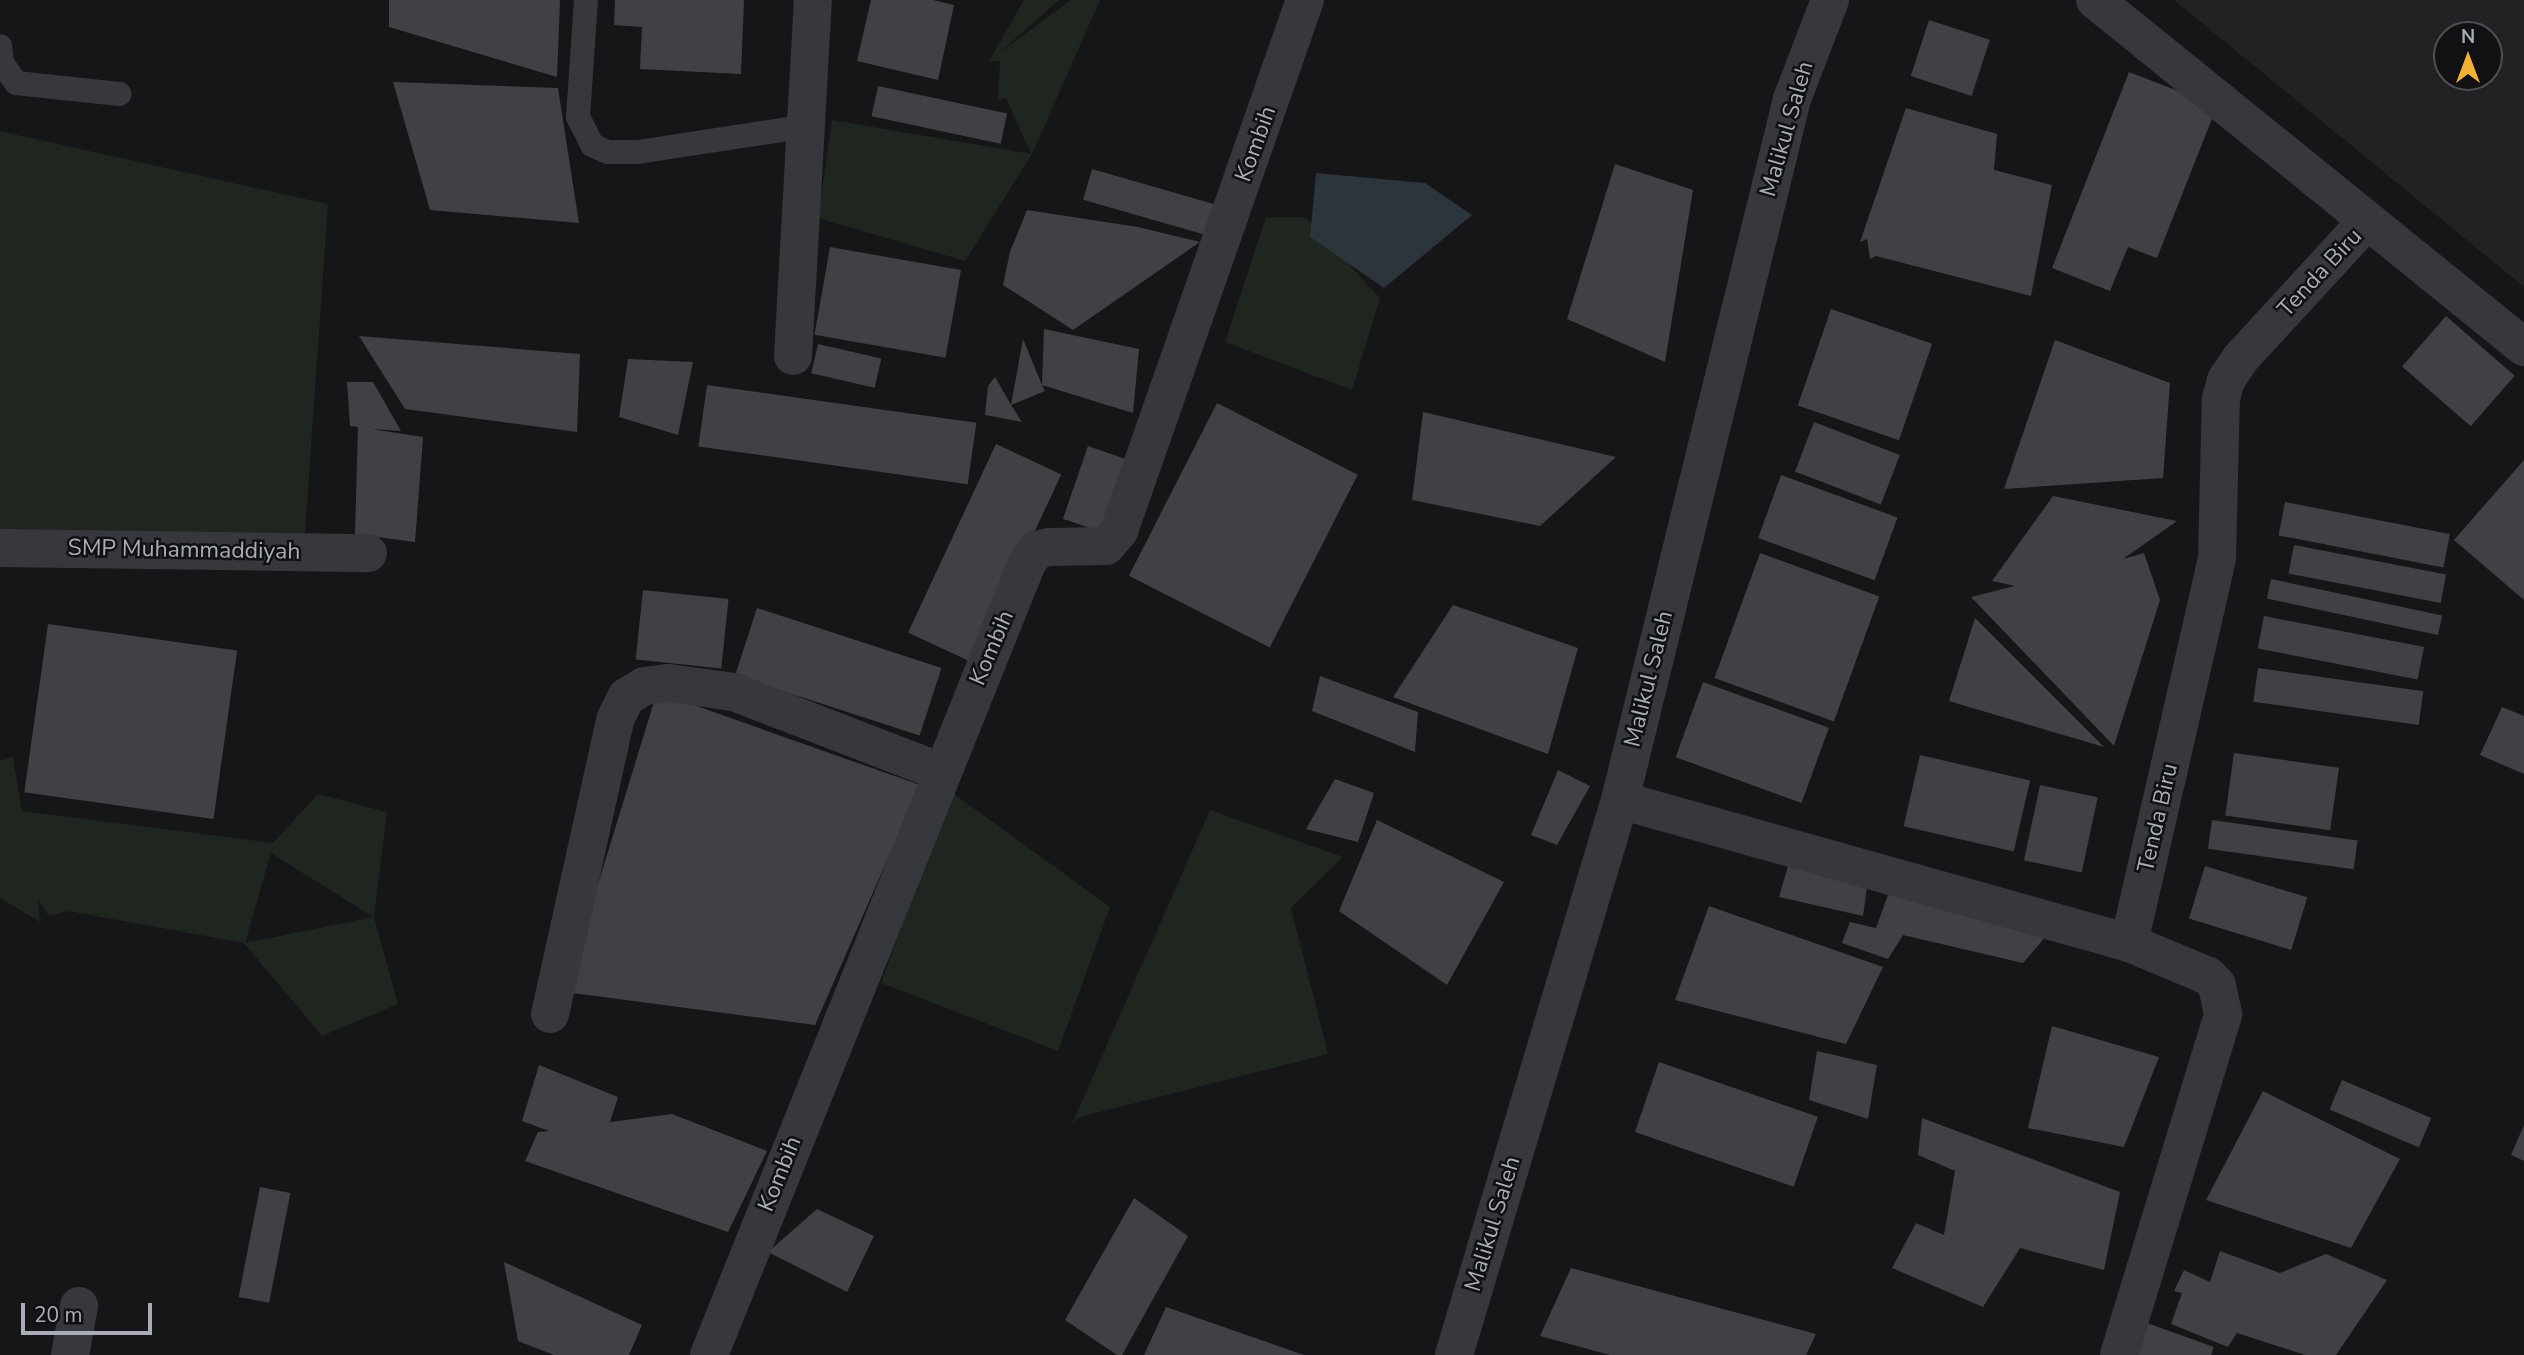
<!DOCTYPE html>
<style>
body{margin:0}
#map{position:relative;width:2524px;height:1355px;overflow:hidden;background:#161618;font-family:"Nunito Sans",sans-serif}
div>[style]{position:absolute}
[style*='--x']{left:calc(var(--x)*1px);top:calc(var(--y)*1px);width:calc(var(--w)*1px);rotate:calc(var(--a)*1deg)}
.built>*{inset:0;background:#222225}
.green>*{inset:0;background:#1e261f}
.water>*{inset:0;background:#2c353c}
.building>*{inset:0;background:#404145;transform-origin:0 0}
.service>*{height:24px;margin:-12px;padding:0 12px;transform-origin:12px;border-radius:12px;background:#37383d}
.minor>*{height:38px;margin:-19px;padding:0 19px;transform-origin:19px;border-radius:19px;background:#37383d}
span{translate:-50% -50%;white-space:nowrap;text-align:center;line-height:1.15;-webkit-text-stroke:5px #111113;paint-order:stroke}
.street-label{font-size:23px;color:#a8adb8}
.north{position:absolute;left:2433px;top:21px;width:70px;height:70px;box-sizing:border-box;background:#111113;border:2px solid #4d4f55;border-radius:50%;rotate:0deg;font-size:19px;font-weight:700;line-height:28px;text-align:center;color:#a8adb8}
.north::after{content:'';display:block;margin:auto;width:24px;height:32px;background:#f2b134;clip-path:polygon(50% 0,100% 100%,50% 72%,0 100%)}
.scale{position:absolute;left:21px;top:1303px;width:131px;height:32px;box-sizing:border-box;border:4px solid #a8adb8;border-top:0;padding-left:9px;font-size:21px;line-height:24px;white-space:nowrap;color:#a8adb8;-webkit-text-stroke:5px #111113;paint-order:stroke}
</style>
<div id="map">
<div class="built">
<i style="clip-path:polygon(evenodd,2174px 0,2524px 0,2524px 287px,2174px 0,2447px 35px,2489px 35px,2489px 77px,2447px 77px,2447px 35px)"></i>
</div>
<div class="green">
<i style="clip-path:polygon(1024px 0,1059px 0,999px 53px,1071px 0,1100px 0,1032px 154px,965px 261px,818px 218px,832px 120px,1031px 154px,1006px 98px,998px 101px,1000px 61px,989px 61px)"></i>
<i style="clip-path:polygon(0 131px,328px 204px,305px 533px,0 531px)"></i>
<i style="clip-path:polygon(1266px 217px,1305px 217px,1380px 298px,1352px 390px,1225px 342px)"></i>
<i style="clip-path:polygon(evenodd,13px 757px,22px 811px,273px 843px,318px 794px,387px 812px,374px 917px,398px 1004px,322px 1036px,244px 943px,68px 911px,49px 916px,38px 900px,40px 922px,0 898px,0 761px,13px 757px,271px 853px,373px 917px,245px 943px,271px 853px)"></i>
<i style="clip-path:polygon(950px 791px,1110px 907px,1058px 1051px,881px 983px)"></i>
<i style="clip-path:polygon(1210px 810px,1343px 857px,1291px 908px,1328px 1054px,1080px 1117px,1072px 1124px)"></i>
</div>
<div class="water">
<i style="clip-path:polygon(1316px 173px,1425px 183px,1472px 215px,1384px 288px,1310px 237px)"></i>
</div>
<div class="building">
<i style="clip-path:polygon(389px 0,560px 0,557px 77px,389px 27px)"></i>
<i style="clip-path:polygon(615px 0,744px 0,741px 74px,640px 69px,642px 27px,614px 25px)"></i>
<i style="clip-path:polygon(871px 0,933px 0,954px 5px,938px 80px,857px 61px)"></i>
<i style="left:1929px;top:20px;width:64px;height:59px;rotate:18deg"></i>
<i style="clip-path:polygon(2129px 72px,2217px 106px,2157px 258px,2128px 247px,2110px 291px,2052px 268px)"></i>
<i style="clip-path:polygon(393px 82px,558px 88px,579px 223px,430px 210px)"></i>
<i style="left:878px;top:86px;width:132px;height:31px;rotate:12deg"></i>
<i style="clip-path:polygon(1906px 108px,1997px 134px,1994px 170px,2052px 185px,2031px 296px,1876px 256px,1870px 259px,1867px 239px,1860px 242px)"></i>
<i style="clip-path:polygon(1615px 164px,1693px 190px,1665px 362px,1567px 319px)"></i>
<i style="left:1092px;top:169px;width:133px;height:32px;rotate:16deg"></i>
<i style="clip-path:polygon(1027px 210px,1138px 227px,1200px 242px,1073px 330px,1003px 285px,1010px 252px)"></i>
<i style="left:830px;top:247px;width:133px;height:89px;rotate:10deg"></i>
<i style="left:1831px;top:309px;width:107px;height:102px;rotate:19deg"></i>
<i style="left:2446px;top:316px;width:91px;height:67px;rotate:41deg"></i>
<i style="clip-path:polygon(1044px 329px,1139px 349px,1133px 413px,1042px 385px,1045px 391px,1011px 405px,1023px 339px,1042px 385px)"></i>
<i style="clip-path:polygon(359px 336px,580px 354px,577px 432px,405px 409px)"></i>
<i style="clip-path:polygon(2055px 340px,2170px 383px,2163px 478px,2004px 489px)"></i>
<i style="left:818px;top:344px;width:65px;height:30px;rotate:13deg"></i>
<i style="clip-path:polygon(628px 359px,693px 362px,678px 435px,619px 417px)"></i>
<i style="clip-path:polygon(995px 377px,1011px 405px,1022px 422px,985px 415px,988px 386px)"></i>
<i style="clip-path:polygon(347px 382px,373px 382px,401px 431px,371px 429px,423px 437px,415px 542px,355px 534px,358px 427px,350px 426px)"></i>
<i style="left:707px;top:385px;width:272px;height:62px;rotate:8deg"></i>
<i style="left:1217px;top:403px;width:158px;height:194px;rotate:27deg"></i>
<i style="clip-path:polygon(1423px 412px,1616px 457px,1540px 526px,1412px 500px)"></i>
<i style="left:1814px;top:422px;width:92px;height:53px;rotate:21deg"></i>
<i style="left:996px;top:444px;width:72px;height:208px;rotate:25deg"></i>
<i style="left:1088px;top:446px;width:42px;height:77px;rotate:19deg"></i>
<i style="clip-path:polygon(2524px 460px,2524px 600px,2454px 540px)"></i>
<i style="left:1781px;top:475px;width:124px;height:67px;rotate:20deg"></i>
<i style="clip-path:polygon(2053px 496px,2177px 521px,2123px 559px,2144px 553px,2160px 600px,2114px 746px,1971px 597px,2015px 586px,1992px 581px)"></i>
<i style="left:2285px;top:502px;width:168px;height:34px;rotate:11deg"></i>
<i style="left:2294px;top:545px;width:155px;height:29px;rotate:11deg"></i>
<i style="left:1760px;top:553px;width:127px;height:133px;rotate:20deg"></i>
<i style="left:2271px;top:579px;width:175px;height:20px;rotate:12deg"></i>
<i style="left:643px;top:590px;width:86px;height:70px;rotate:6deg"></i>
<i style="clip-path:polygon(1453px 605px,1578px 648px,1548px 754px,1393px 697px)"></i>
<i style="left:757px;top:608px;width:194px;height:71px;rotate:18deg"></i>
<i style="left:2264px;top:616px;width:163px;height:33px;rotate:11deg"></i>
<i style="clip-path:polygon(1975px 618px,2104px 747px,1949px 701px)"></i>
<i style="left:48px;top:624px;width:191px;height:170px;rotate:8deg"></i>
<i style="left:2258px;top:668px;width:167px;height:34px;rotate:8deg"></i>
<i style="clip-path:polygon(1320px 676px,1418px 712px,1415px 752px,1312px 711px)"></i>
<i style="left:1703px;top:682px;width:134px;height:80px;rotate:20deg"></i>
<i style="clip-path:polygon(657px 692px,920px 785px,815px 1025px,565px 992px)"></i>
<i style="clip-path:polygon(2502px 707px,2524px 716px,2524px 774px,2480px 755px)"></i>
<i style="left:2234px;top:753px;width:106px;height:63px;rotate:8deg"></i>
<i style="left:1920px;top:755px;width:113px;height:73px;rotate:13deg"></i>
<i style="clip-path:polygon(1558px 770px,1590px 786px,1557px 845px,1531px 835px)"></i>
<i style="clip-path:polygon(1335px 779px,1374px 793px,1358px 842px,1306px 829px)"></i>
<i style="left:2040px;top:785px;width:59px;height:77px;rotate:12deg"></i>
<i style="clip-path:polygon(1377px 820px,1504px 882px,1447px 985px,1339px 911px)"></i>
<i style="left:2212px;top:820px;width:147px;height:29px;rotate:8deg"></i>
<i style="clip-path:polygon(1788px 866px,1867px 887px,1863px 916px,1779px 897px)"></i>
<i style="left:2205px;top:866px;width:107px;height:55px;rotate:17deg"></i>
<i style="clip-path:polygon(1889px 892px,2047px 935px,2023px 963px,1903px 935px,1888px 959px,1842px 943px,1850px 922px,1876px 928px)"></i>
<i style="clip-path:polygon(1709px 906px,1883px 967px,1846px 1044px,1675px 1000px)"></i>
<i style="clip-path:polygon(2052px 1026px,2159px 1057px,2124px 1147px,2028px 1128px)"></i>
<i style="clip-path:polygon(1817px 1051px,1877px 1065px,1868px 1119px,1809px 1100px)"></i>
<i style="left:1659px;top:1062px;width:168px;height:74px;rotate:19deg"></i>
<i style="clip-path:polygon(539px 1065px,618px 1097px,610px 1122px,672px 1114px,767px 1151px,728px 1232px,525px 1161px,538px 1132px,549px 1131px,522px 1121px)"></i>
<i style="left:2342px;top:1080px;width:97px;height:32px;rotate:23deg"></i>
<i style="clip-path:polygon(2263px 1091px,2400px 1159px,2351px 1248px,2206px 1200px)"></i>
<i style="clip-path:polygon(1922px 1118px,2120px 1192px,2104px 1270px,2020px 1248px,1983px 1307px,1892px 1268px,1916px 1223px,1944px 1235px,1955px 1171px,1918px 1155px)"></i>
<i style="clip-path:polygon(2524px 1125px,2524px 1161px,2511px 1155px)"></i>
<i style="left:260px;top:1187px;width:31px;height:112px;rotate:11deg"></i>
<i style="clip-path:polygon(1134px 1198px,1188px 1236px,1122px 1355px,1117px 1355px,1065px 1320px)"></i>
<i style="clip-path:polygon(817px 1209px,874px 1236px,847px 1292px,768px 1252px)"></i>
<i style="clip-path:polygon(2220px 1251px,2280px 1273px,2326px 1254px,2387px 1280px,2336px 1355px,2305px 1355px,2237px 1333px,2228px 1347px,2171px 1324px,2182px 1293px,2174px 1291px,2184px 1270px,2210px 1282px)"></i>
<i style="clip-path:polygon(504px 1262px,642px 1325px,629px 1355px,554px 1355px,518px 1341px)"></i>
<i style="clip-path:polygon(1571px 1268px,1816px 1334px,1806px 1355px,1610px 1355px,1540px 1336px)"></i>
<i style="clip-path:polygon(1166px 1307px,1304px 1355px,1144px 1355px)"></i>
<i style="clip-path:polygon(2147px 1323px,2214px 1347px,2211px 1355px,2135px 1355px)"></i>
</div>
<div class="service">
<i style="--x:586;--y:0;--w:117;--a:93.9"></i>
<i style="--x:578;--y:117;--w:31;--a:63"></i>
<i style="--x:592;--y:145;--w:17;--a:24"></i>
<i style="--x:608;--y:152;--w:30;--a:0"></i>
<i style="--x:638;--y:152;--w:172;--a:-8.7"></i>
<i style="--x:0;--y:46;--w:17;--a:83"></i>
<i style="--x:2;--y:63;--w:24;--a:55"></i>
<i style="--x:16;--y:83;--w:104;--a:6.1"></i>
</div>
<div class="minor">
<i style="--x:2095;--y:0;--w:552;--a:38.97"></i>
<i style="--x:793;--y:356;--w:357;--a:-86.8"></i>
<i style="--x:0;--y:548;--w:368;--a:0.8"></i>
<i style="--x:1620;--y:800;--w:529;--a:15.69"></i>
<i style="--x:2129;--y:943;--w:395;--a:-77.1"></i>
<i style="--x:2217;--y:558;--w:159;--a:-88.6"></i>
<i style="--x:2221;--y:399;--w:20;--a:-75"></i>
<i style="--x:2226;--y:380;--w:25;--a:-56"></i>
<i style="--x:2240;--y:359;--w:188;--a:-47.4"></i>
<i style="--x:550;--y:1014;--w:301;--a:-77.5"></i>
<i style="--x:615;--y:720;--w:25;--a:-64"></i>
<i style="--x:626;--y:697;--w:21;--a:-31"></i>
<i style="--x:644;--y:686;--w:25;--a:-7"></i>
<i style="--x:669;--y:683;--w:66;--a:7.9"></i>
<i style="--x:734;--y:692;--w:222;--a:21.1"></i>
<i style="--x:70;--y:1355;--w:50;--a:-79.6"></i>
<i style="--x:709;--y:1355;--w:853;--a:-68.12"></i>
<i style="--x:1027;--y:563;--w:16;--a:-55"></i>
<i style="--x:1036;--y:550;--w:13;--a:-13"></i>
<i style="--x:1049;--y:547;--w:57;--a:-1"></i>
<i style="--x:1106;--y:546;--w:20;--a:-49"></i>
<i style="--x:1119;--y:531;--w:563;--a:-70.7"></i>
<i style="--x:1454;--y:1355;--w:579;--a:-73.35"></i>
<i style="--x:1620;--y:800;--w:722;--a:-76.21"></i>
<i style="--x:1792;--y:99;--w:106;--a:-69"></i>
<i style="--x:2119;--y:1355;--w:357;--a:-73"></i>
<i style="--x:2223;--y:1014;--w:30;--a:-102"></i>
<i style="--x:2217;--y:985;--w:13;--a:-135"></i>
<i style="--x:2208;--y:976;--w:86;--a:-157.3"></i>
</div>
<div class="street-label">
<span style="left:1787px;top:129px;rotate:-74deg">Malikul Saleh</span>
<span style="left:1256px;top:144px;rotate:-70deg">Kombih</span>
<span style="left:2320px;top:273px;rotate:-47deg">Tenda Biru</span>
<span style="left:184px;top:550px;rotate:1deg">SMP Muhammaddiyah</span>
<span style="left:992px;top:648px;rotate:-67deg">Kombih</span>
<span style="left:1649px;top:679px;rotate:-76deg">Malikul Saleh</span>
<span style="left:2158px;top:818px;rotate:-77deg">Tenda Biru</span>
<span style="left:780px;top:1174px;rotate:-68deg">Kombih</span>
<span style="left:1493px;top:1224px;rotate:-73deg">Malikul Saleh</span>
</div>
<div class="north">N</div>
<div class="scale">20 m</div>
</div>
